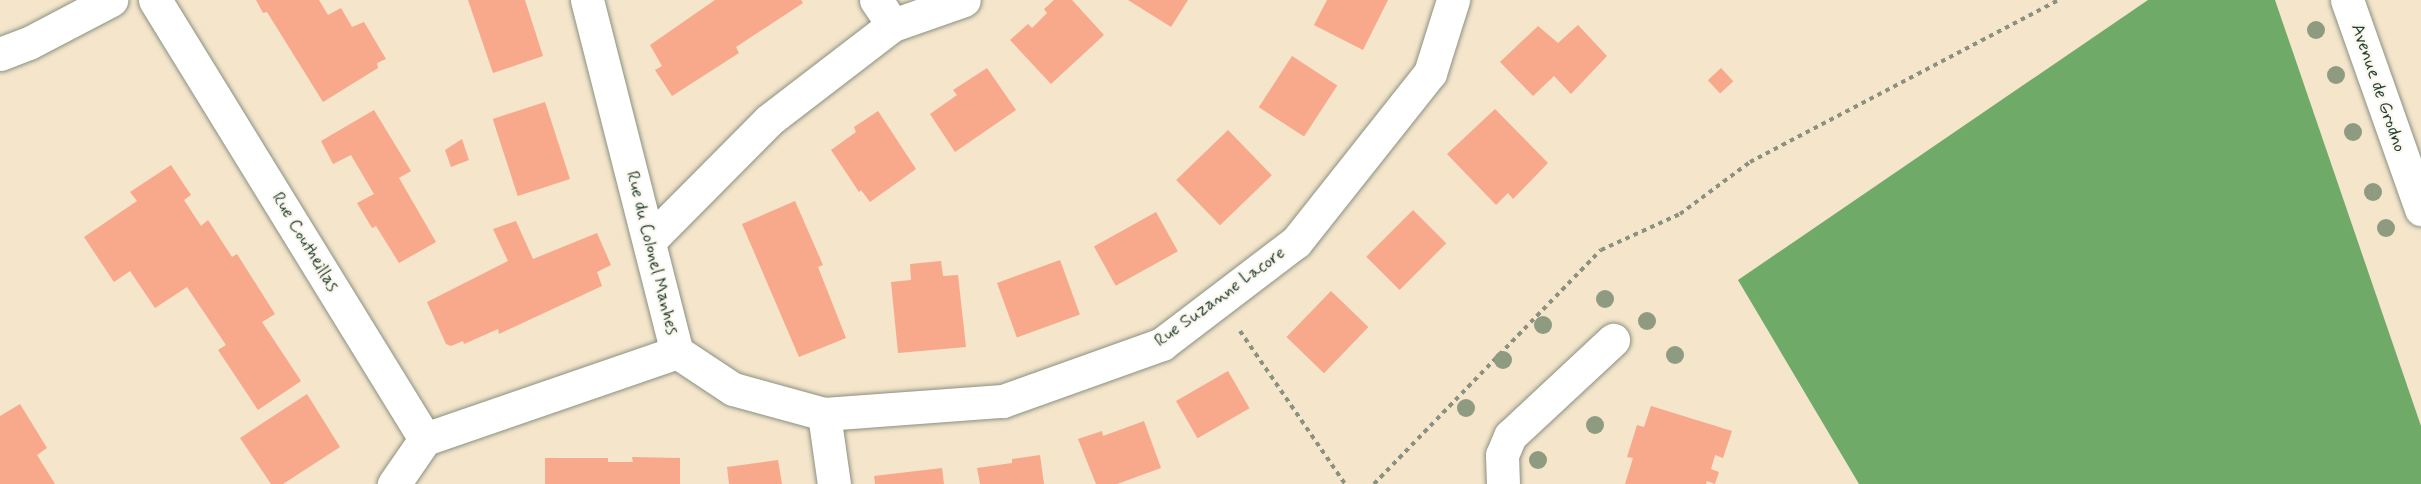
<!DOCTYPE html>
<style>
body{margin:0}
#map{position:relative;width:2421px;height:484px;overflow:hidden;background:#f4e5cb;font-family:Mynerve,sans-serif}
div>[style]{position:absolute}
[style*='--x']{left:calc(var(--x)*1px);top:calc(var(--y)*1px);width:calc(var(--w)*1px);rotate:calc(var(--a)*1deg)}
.forest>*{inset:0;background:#6faa68}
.building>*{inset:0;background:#f8a88b;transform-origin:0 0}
.path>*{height:4px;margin-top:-2px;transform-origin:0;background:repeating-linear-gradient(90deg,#8a9180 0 4.5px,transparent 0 9px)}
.roads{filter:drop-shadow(0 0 2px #8a9180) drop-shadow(0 0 2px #8a9180)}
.minor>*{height:33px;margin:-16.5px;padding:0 16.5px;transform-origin:16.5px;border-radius:16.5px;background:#fff}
.trees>*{width:18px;height:18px;margin:-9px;border-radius:50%;background:#8e9b81}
span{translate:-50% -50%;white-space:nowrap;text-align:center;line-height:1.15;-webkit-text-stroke:4.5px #fbf7ec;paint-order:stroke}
.street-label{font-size:18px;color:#1f3d34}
</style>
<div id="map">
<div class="forest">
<i style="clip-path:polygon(2148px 0,2275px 0,2421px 426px,2421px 484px,1859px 484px,1738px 280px)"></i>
</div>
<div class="building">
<i style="clip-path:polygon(256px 0,319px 0,328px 15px,341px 8px,352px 27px,364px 22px,386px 59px,377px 63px,378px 68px,323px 102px,267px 12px,263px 13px)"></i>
<i style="clip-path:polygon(468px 0,525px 0,543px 56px,493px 73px)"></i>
<i style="clip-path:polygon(715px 0,801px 0,803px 3px,736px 47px,739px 53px,672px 96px,655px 70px,662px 66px,650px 45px)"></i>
<i style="clip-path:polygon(1054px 0,1072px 0,1104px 35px,1051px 84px,1010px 40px,1028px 24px,1032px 28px,1047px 13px,1044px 9px)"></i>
<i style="clip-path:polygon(1128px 0,1188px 0,1171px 27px)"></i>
<i style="clip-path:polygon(1327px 0,1388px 0,1363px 50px,1314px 25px)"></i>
<i style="clip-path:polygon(1578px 25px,1607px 56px,1571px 94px,1554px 76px,1533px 96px,1500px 62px,1538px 26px,1558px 43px)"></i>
<i style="left:1292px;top:56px;width:54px;height:61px;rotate:33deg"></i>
<i style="clip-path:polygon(987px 68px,1016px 110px,955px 152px,930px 114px,957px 95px,953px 90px)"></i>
<i style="left:1721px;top:68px;width:18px;height:18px;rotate:47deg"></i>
<i style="left:545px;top:102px;width:81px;height:55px;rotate:72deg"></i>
<i style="clip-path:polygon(1495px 109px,1548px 163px,1513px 199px,1508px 193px,1496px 205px,1447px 154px)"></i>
<i style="clip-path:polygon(374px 110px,411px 171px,399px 178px,436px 242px,399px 263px,376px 226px,372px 228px,357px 203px,374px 194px,351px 155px,333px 164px,321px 141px)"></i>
<i style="clip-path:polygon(878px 111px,916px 169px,870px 202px,861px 190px,859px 192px,831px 150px,856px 132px,854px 127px)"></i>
<i style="left:1228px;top:130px;width:63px;height:72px;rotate:46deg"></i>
<i style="clip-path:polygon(462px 139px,469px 160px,451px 167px,445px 150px)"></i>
<i style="clip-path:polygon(171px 165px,191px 195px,184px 200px,201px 226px,208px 220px,232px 257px,237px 254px,275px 314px,262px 322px,301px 381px,258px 410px,218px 350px,226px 345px,187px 287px,155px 308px,130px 271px,114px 282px,84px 237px,137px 201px,130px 192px)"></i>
<i style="clip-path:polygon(795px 201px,823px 265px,818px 267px,846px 338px,799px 357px,742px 224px)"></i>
<i style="left:1413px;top:210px;width:47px;height:66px;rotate:45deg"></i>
<i style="left:1156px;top:212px;width:45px;height:71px;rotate:61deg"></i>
<i style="clip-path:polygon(516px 221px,533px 259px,597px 233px,611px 265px,597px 272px,602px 286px,499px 334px,498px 329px,464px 344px,463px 341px,451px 346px,446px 344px,427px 302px,508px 261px,493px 229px)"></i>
<i style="left:1060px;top:260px;width:58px;height:67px;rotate:70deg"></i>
<i style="clip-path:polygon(941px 261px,943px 276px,958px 275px,966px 347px,898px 353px,891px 282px,911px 280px,910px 264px)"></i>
<i style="left:1331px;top:291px;width:52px;height:64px;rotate:44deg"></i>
<i style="left:1228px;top:371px;width:43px;height:60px;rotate:60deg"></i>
<i style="clip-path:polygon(307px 394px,340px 447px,283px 484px,271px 484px,240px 438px)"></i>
<i style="clip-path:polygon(20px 404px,47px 448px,37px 455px,55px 484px,0 484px,0 416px)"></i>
<i style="clip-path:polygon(1651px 406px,1732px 431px,1723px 458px,1715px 455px,1711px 469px,1719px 472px,1715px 484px,1707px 481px,1706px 484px,1625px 484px,1633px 458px,1627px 457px,1637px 425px,1644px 427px)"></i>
<i style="clip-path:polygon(1144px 421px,1161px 468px,1117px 484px,1096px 484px,1078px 439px,1102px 431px,1103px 436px)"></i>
<i style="clip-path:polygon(1040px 455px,1044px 484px,980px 484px,977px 468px,1012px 463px,1012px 459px)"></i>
<i style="clip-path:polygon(632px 457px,680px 458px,680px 484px,545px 484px,545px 458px,608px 458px,608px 462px,633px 462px)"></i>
<i style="clip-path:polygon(778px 460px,782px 484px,729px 484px,727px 467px)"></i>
<i style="clip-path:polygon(942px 468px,944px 484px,875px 484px,874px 476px)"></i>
</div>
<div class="path">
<i style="--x:1240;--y:331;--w:186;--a:55.5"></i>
<i style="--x:1374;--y:484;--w:326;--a:-45.9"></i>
<i style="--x:1601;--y:250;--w:87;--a:-24.5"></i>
<i style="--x:1680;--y:214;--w:87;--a:-36.6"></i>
<i style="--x:1750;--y:162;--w:348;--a:-27.7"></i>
</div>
<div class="roads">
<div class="minor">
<i style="--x:155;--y:0;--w:515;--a:58.41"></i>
<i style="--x:425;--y:439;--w:55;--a:124.6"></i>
<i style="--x:587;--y:0;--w:363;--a:75.7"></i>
<i style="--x:876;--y:0;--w:30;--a:56"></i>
<i style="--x:2347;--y:0;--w:222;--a:70.5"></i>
<i style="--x:0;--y:54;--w:31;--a:-21"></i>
<i style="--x:29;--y:43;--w:93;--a:-27.7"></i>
<i style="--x:649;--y:241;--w:170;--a:-45.2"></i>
<i style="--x:769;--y:120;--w:156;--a:-37.5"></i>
<i style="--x:893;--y:25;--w:75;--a:-19.4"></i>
<i style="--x:677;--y:352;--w:67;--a:33.5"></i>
<i style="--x:733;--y:389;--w:94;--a:15.4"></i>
<i style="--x:824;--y:414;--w:179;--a:-4.2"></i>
<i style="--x:1003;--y:401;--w:169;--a:-19.7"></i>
<i style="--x:1162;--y:344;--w:168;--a:-37.3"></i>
<i style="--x:1296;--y:242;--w:216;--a:-51.6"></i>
<i style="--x:1430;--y:73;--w:77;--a:-72.5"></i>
<i style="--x:824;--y:414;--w:71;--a:81.9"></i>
<i style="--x:425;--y:439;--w:267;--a:-19"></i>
<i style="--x:1503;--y:484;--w:29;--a:-92"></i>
<i style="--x:1502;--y:455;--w:21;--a:-67"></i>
<i style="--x:1510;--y:436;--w:141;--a:-43"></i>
</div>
</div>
<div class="trees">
<i style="left:2316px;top:30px"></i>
<i style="left:2336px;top:75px"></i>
<i style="left:2353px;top:132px"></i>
<i style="left:2373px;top:192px"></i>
<i style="left:2386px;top:228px"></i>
<i style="left:1605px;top:299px"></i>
<i style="left:1647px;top:321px"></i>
<i style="left:1543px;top:325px"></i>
<i style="left:1675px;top:355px"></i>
<i style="left:1503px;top:360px"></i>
<i style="left:1466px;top:408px"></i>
<i style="left:1595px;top:425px"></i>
<i style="left:1538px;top:460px"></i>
</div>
<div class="street-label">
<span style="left:2378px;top:88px;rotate:71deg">Avenue de Grodno</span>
<span style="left:305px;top:242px;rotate:59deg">Rue Coutheillas</span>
<span style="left:652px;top:253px;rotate:76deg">Rue du Colonel Manhes</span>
<span style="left:1220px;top:297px;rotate:-36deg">Rue Suzanne Lacore</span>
</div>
</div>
